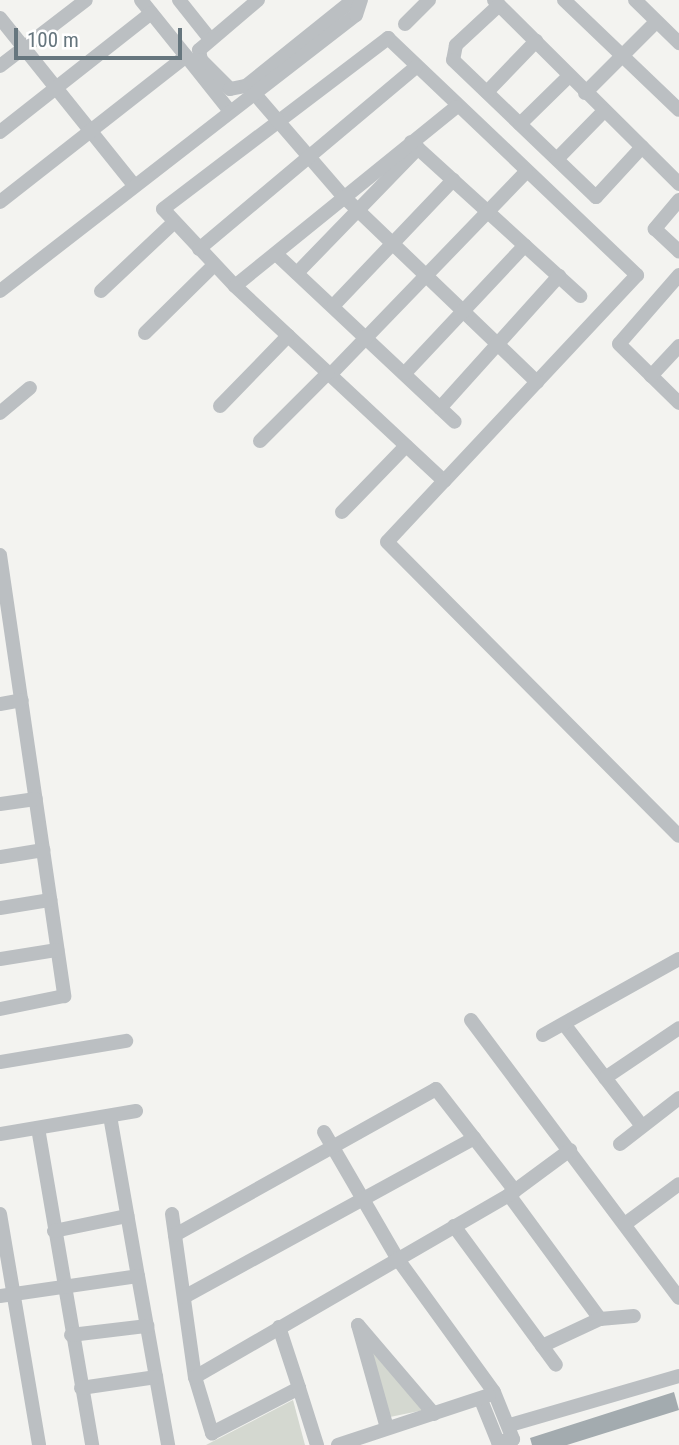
<!DOCTYPE html>
<style>
body{margin:0}
#map{position:relative;width:679px;height:1445px;overflow:hidden;background:#f3f3f0;font-family:"Roboto Condensed",sans-serif}
div>[style]{position:absolute}
[style*='--x']{left:calc(var(--x)*1px);top:calc(var(--y)*1px);width:calc(var(--w)*1px);rotate:calc(var(--a)*1deg)}
.green>*{inset:0;background:#d4d8d0}
.building>*{inset:0;background:#a3abaf}
.minor>*{height:14px;margin:-7px;padding:0 7px;transform-origin:7px;border-radius:7px;background:#bbbfc2}
span{translate:-50% -50%;white-space:nowrap;text-align:center;line-height:1.15;-webkit-text-stroke:7px #fff;paint-order:stroke}
.scale{position:absolute;left:14px;top:28px;width:168px;height:32px;box-sizing:border-box;border:4px solid #66767e;border-top:0;padding-left:9px;font-size:21px;line-height:24px;white-space:nowrap;color:#66767e;-webkit-text-stroke:5px #fff;paint-order:stroke}
</style>
<div id="map">
<div class="green">
<i style="clip-path:polygon(364px 1338px,424px 1410px,390px 1417px)"></i>
<i style="clip-path:polygon(293px 1400px,305px 1445px,206px 1445px)"></i>
</div>
<div class="building">
<i style="clip-path:polygon(674px 1392px,679px 1410px,567px 1445px,532px 1445px,530px 1438px)"></i>
</div>
<div class="minor">
<i style="--x:141;--y:0;--w:72;--a:51.2"></i>
<i style="--x:179;--y:0;--w:50;--a:51.5"></i>
<i style="--x:258;--y:0;--w:77;--a:139.7"></i>
<i style="--x:199;--y:50;--w:10;--a:79"></i>
<i style="--x:201;--y:60;--w:41;--a:45"></i>
<i style="--x:230;--y:89;--w:16;--a:-11"></i>
<i style="--x:246;--y:86;--w:137;--a:-38.8"></i>
<i style="--x:494;--y:0;--w:261;--a:44.8"></i>
<i style="--x:564;--y:0;--w:159;--a:43.7"></i>
<i style="--x:635;--y:0;--w:62;--a:44.3"></i>
<i style="--x:499;--y:5;--w:59;--a:137.1"></i>
<i style="--x:456;--y:45;--w:15;--a:101"></i>
<i style="--x:453;--y:60;--w:198;--a:43.8"></i>
<i style="--x:596;--y:197;--w:68;--a:-47.4"></i>
<i style="--x:0;--y:18;--w:213;--a:51.3"></i>
<i style="--x:405;--y:24;--w:34;--a:-45"></i>
<i style="--x:388;--y:38;--w:344;--a:43.6"></i>
<i style="--x:637;--y:275;--w:282;--a:133.1"></i>
<i style="--x:444;--y:481;--w:286;--a:-137"></i>
<i style="--x:235;--y:286;--w:105;--a:-133.1"></i>
<i style="--x:163;--y:209;--w:283;--a:-37.2"></i>
<i style="--x:0;--y:66;--w:108;--a:-37.5"></i>
<i style="--x:487;--y:92;--w:71;--a:-46.1"></i>
<i style="--x:254;--y:93;--w:136;--a:49.2"></i>
<i style="--x:343;--y:196;--w:269;--a:43.8"></i>
<i style="--x:585;--y:93;--w:100;--a:-45"></i>
<i style="--x:520;--y:124;--w:69;--a:-44.4"></i>
<i style="--x:0;--y:132;--w:192;--a:-38.2"></i>
<i style="--x:411;--y:142;--w:229;--a:42.3"></i>
<i style="--x:557;--y:159;--w:67;--a:-45.6"></i>
<i style="--x:679;--y:200;--w:38;--a:130"></i>
<i style="--x:655;--y:229;--w:33;--a:43"></i>
<i style="--x:0;--y:202;--w:236;--a:-38.1"></i>
<i style="--x:186;--y:56;--w:69;--a:51.5"></i>
<i style="--x:199;--y:249;--w:283;--a:-40"></i>
<i style="--x:276;--y:254;--w:245;--a:43.2"></i>
<i style="--x:297;--y:273;--w:174;--a:-45.9"></i>
<i style="--x:679;--y:275;--w:91;--a:131"></i>
<i style="--x:619;--y:344;--w:84;--a:44.5"></i>
<i style="--x:235;--y:286;--w:284;--a:-39"></i>
<i style="--x:0;--y:291;--w:450;--a:-37.8"></i>
<i style="--x:356;--y:15;--w:16;--a:-72"></i>
<i style="--x:101;--y:291;--w:98;--a:-43.3"></i>
<i style="--x:334;--y:305;--w:173;--a:-46.4"></i>
<i style="--x:145;--y:333;--w:97;--a:-44.6"></i>
<i style="--x:405;--y:373;--w:175;--a:-46.8"></i>
<i style="--x:330;--y:375;--w:282;--a:-46"></i>
<i style="--x:651;--y:376;--w:41;--a:-47"></i>
<i style="--x:220;--y:406;--w:98;--a:-45.8"></i>
<i style="--x:440;--y:408;--w:178;--a:-48"></i>
<i style="--x:0;--y:413;--w:39;--a:-40"></i>
<i style="--x:260;--y:441;--w:96;--a:-45"></i>
<i style="--x:444;--y:481;--w:83;--a:133.1"></i>
<i style="--x:387;--y:542;--w:414;--a:45.2"></i>
<i style="--x:342;--y:512;--w:92;--a:-45.9"></i>
<i style="--x:0;--y:555;--w:446;--a:81.7"></i>
<i style="--x:64;--y:996;--w:65;--a:168.5"></i>
<i style="--x:0;--y:704;--w:22;--a:-10"></i>
<i style="--x:0;--y:804;--w:36;--a:-8"></i>
<i style="--x:0;--y:857;--w:44;--a:-9.2"></i>
<i style="--x:0;--y:908;--w:51;--a:-9.1"></i>
<i style="--x:0;--y:959;--w:58;--a:-9"></i>
<i style="--x:471;--y:1020;--w:347;--a:53.2"></i>
<i style="--x:564;--y:1024;--w:128;--a:52.6"></i>
<i style="--x:543;--y:1035;--w:156;--a:-29.2"></i>
<i style="--x:0;--y:1062;--w:128;--a:-9.5"></i>
<i style="--x:605;--y:1078;--w:89;--a:-34"></i>
<i style="--x:110;--y:1116;--w:162;--a:80.1"></i>
<i style="--x:38;--y:1128;--w:322;--a:80.3"></i>
<i style="--x:324;--y:1132;--w:146;--a:59.9"></i>
<i style="--x:397;--y:1258;--w:165;--a:54.1"></i>
<i style="--x:494;--y:1392;--w:51;--a:68"></i>
<i style="--x:513;--y:1439;--w:15;--a:169"></i>
<i style="--x:498;--y:1442;--w:45;--a:-112"></i>
<i style="--x:0;--y:1134;--w:138;--a:-9.6"></i>
<i style="--x:620;--y:1144;--w:75;--a:-37.9"></i>
<i style="--x:509;--y:1195;--w:154;--a:53.7"></i>
<i style="--x:600;--y:1319;--w:34;--a:-5"></i>
<i style="--x:0;--y:1214;--w:234;--a:80.4"></i>
<i style="--x:172;--y:1214;--w:165;--a:82"></i>
<i style="--x:195;--y:1377;--w:59;--a:73.1"></i>
<i style="--x:212;--y:1433;--w:98;--a:-27.3"></i>
<i style="--x:299;--y:1388;--w:60;--a:72.5"></i>
<i style="--x:625;--y:1224;--w:67;--a:-36.5"></i>
<i style="--x:454;--y:1226;--w:172;--a:53.7"></i>
<i style="--x:54;--y:1231;--w:75;--a:-11.6"></i>
<i style="--x:175;--y:1235;--w:299;--a:-29.2"></i>
<i style="--x:436;--y:1089;--w:129;--a:52.2"></i>
<i style="--x:0;--y:1296;--w:139;--a:-8.2"></i>
<i style="--x:138;--y:1276;--w:172;--a:79.9"></i>
<i style="--x:184;--y:1297;--w:331;--a:-28.7"></i>
<i style="--x:279;--y:1327;--w:64;--a:71.8"></i>
<i style="--x:71;--y:1335;--w:77;--a:-6.8"></i>
<i style="--x:542;--y:1346;--w:64;--a:-25"></i>
<i style="--x:195;--y:1377;--w:363;--a:-30.1"></i>
<i style="--x:509;--y:1195;--w:76;--a:-36.4"></i>
<i style="--x:81;--y:1388;--w:76;--a:-8.3"></i>
<i style="--x:510;--y:1425;--w:176;--a:-16.2"></i>
<i style="--x:387;--y:1428;--w:107;--a:-105.7"></i>
<i style="--x:358;--y:1325;--w:117;--a:49.5"></i>
<i style="--x:338;--y:1445;--w:159;--a:-18.3"></i>
</div>
<div class="scale">100 m</div>
</div>
